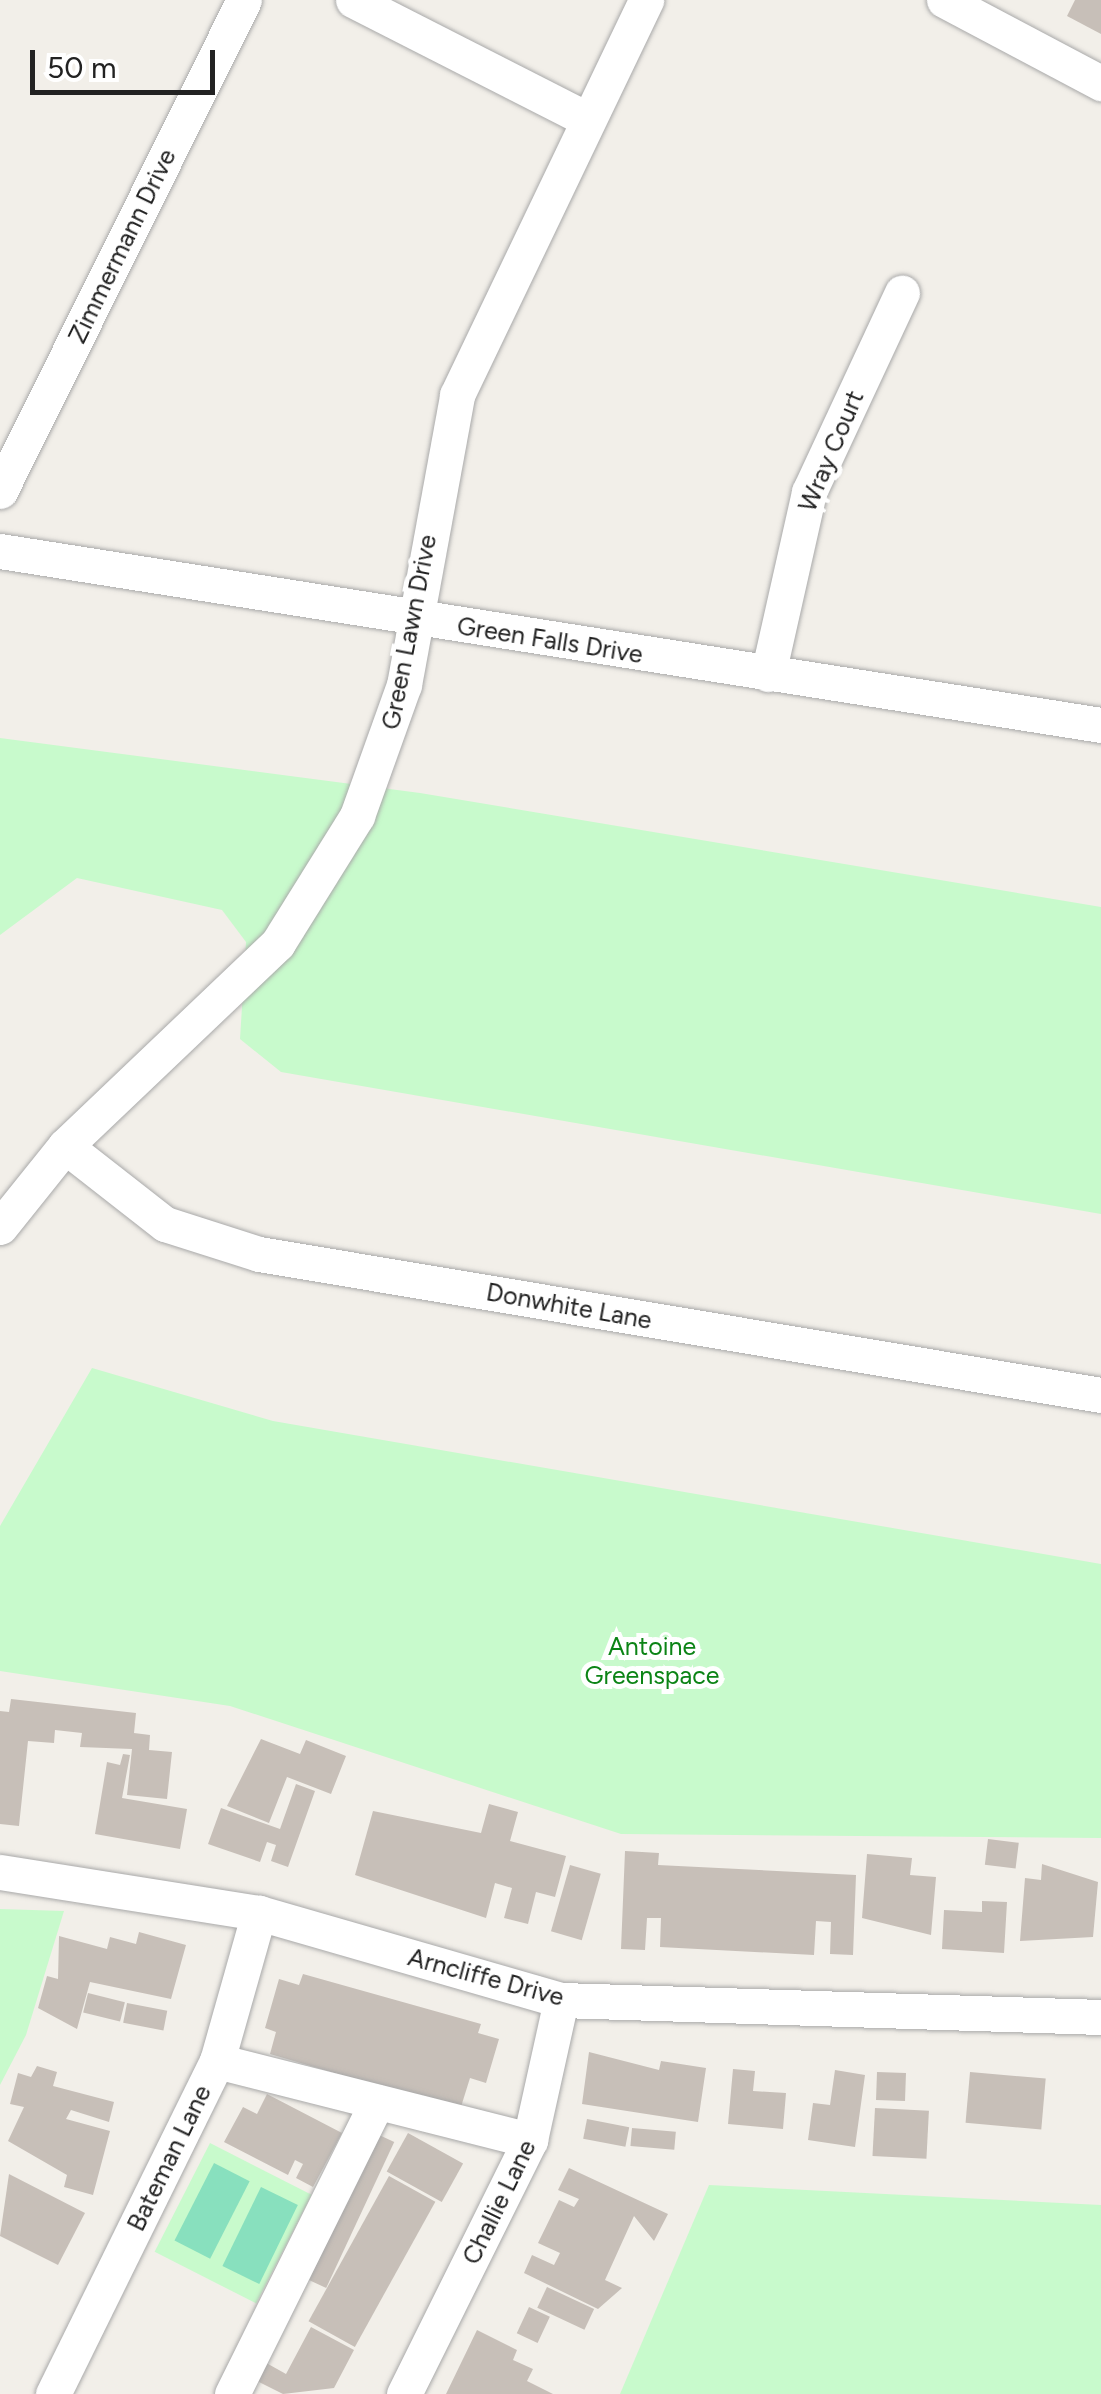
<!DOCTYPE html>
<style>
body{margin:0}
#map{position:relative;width:1101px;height:2394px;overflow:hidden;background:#f2efe9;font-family:Figtree,sans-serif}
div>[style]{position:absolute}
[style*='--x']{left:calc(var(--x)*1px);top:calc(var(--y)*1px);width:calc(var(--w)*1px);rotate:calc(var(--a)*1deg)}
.park>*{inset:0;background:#c8facc;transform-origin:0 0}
.pitch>*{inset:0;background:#88e0be;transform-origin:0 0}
.building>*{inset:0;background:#c7bfb8;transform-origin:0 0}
.roads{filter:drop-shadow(0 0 2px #a9a9a9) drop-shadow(0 0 2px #a9a9a9)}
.minor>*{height:35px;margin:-17.5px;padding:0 17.5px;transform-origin:17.5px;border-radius:17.5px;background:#fff}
span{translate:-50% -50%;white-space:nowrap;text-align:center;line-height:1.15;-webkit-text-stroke:10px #fff;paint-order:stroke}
.street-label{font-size:25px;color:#222}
.park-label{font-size:25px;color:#0c8416}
.scale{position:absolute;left:30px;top:50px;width:185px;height:45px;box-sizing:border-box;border:5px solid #222;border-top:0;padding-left:12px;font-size:30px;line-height:35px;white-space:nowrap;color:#222;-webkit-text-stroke:8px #fff;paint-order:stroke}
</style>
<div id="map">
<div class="park">
<i style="clip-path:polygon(0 738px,420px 793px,1101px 907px,1101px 1214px,281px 1072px,240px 1039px,246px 942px,222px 910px,77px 878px,0 935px)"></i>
<i style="clip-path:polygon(92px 1368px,273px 1421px,1101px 1564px,1101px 1838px,621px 1834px,230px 1706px,0 1671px,0 1526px)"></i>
<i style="clip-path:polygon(0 1909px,64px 1911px,26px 2035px,0 2085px)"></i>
<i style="left:210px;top:2143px;width:114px;height:122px;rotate:27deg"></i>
<i style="clip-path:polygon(709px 2185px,1101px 2205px,1101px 2394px,620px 2394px)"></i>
</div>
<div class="pitch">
<i style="left:214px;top:2163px;width:40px;height:87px;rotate:27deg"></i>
<i style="left:261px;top:2187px;width:41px;height:88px;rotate:26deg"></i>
</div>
<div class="building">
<i style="clip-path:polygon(1075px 0,1101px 0,1101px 34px,1067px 16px)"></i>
<i style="clip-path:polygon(11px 1699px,136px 1713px,134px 1733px,150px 1735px,149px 1750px,172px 1752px,167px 1799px,127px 1795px,132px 1749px,80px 1747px,82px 1733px,55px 1730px,54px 1743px,28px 1741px,19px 1826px,0 1824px,0 1711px,9px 1712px)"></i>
<i style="clip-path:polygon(261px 1739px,300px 1754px,306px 1740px,346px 1756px,331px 1794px,287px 1777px,269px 1823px,227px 1806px)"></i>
<i style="clip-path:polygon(123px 1754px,130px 1755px,122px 1798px,187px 1809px,180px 1849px,95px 1834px,107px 1762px,120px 1765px)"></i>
<i style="clip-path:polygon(296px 1784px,315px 1791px,288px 1867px,271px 1861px,276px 1845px,267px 1842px,260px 1862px,208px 1844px,221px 1808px,280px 1829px)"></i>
<i style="clip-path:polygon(489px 1804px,518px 1812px,510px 1841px,566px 1856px,555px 1897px,536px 1892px,528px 1924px,504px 1918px,512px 1888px,495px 1883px,486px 1918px,355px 1875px,373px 1811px,481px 1833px)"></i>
<i style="left:988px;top:1839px;width:31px;height:26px;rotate:7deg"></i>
<i style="clip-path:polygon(625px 1851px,659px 1853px,658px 1865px,856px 1875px,853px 1955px,830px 1954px,831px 1922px,816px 1921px,814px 1955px,660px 1947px,661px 1918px,647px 1918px,645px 1950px,621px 1949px)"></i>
<i style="clip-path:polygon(867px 1854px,912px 1858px,910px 1875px,936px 1877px,931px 1935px,862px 1918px)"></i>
<i style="clip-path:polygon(1042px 1864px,1098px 1882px,1093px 1937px,1020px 1941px,1025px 1878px,1041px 1880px)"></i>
<i style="left:570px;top:1865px;width:32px;height:69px;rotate:16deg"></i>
<i style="clip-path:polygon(982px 1901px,1007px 1902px,1004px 1953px,942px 1949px,944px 1910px,982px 1912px)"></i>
<i style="clip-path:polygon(139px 1932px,186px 1945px,171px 1999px,90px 1982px,77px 2029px,38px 2008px,47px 1976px,58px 1979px,59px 1936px,107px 1949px,110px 1937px,136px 1944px)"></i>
<i style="clip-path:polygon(303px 1974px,481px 2024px,478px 2033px,499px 2039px,486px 2083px,470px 2078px,460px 2110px,270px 2054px,276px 2032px,265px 2028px,279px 1979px,299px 1985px)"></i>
<i style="left:88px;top:1993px;width:38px;height:20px;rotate:14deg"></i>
<i style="left:127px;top:2003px;width:41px;height:20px;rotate:11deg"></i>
<i style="clip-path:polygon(589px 2052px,659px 2070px,661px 2061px,706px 2068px,698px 2122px,582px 2104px)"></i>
<i style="clip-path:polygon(37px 2066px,57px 2072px,53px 2086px,114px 2102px,109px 2122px,71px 2110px,66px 2119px,110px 2131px,93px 2195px,64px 2187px,67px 2175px,8px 2141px,24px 2107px,10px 2104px,18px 2073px,31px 2077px)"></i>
<i style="clip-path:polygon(733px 2069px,755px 2071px,753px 2091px,786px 2093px,783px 2129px,728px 2124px)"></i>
<i style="clip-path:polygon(835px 2070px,865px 2075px,855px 2147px,808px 2140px,813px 2103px,830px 2105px)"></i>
<i style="left:877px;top:2072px;width:29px;height:28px;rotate:2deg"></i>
<i style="left:970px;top:2072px;width:76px;height:51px;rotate:5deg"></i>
<i style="clip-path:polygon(267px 2094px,342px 2133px,313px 2187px,296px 2178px,303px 2164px,295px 2160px,288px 2175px,224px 2142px,243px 2107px,257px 2114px)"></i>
<i style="left:875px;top:2108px;width:54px;height:48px;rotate:3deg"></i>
<i style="left:587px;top:2119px;width:43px;height:20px;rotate:11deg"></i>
<i style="left:632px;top:2128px;width:44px;height:18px;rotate:5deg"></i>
<i style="left:408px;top:2133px;width:63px;height:44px;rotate:29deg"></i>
<i style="left:377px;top:2134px;width:19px;height:161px;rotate:25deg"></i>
<i style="clip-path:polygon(569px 2168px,668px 2214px,654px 2241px,634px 2216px,605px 2280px,622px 2288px,598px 2309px,524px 2273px,532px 2255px,554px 2265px,560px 2253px,538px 2243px,559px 2200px,574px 2207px,579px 2199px,558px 2190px)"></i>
<i style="clip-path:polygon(9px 2174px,85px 2213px,58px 2265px,0 2236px)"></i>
<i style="left:389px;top:2176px;width:53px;height:166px;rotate:29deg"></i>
<i style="left:547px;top:2287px;width:52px;height:23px;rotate:25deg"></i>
<i style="left:529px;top:2307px;width:23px;height:29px;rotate:25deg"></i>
<i style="clip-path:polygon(311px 2327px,354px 2350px,334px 2388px,283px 2394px,251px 2378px,261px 2360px,286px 2374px)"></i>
<i style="clip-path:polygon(477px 2330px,517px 2350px,513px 2360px,533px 2369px,527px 2381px,553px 2394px,446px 2394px)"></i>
</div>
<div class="roads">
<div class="minor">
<i style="--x:353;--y:0;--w:263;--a:27"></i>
<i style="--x:944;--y:0;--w:178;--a:27.9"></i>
<i style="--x:0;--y:491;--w:548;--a:-63.58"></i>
<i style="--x:0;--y:551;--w:1115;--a:8.98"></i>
<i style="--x:768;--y:674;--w:187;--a:-77.3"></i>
<i style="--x:809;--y:492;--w:220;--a:-65"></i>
<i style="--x:65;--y:1146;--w:127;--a:38"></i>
<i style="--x:165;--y:1224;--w:99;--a:17.7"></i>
<i style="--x:259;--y:1254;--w:854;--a:9.51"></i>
<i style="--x:0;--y:1227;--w:104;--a:-51.3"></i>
<i style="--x:65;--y:1146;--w:294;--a:-43.6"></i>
<i style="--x:278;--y:943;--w:150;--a:-58.1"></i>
<i style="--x:357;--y:816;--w:139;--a:-70.3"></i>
<i style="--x:404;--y:685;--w:295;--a:-79.6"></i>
<i style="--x:457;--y:395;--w:438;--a:-64.4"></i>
<i style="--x:0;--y:1872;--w:262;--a:9"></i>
<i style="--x:259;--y:1913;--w:314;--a:16.1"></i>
<i style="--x:561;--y:2000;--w:540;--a:1.8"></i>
<i style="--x:217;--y:2061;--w:323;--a:14.2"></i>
<i style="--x:53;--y:2394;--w:371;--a:-63.8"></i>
<i style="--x:217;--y:2061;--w:154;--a:-74.2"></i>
<i style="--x:232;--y:2394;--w:326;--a:-63.6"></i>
<i style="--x:404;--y:2394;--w:284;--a:-63.6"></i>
<i style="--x:530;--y:2140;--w:143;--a:-77.5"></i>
</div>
</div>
<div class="street-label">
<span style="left:122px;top:246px;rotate:-64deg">Zimmermann Drive</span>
<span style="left:831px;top:451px;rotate:-67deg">Wray Court</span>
<span style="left:409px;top:632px;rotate:-79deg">Green Lawn Drive</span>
<span style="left:550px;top:640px;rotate:9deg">Green Falls Drive</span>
<span style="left:569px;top:1306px;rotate:10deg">Donwhite Lane</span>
<span style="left:486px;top:1977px;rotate:15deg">Arncliffe Drive</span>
<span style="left:169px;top:2158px;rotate:-64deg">Bateman Lane</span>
<span style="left:499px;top:2202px;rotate:-64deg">Challie Lane</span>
</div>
<div class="park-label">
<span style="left:652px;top:1661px">Antoine<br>Greenspace</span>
</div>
<div class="scale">50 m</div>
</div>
